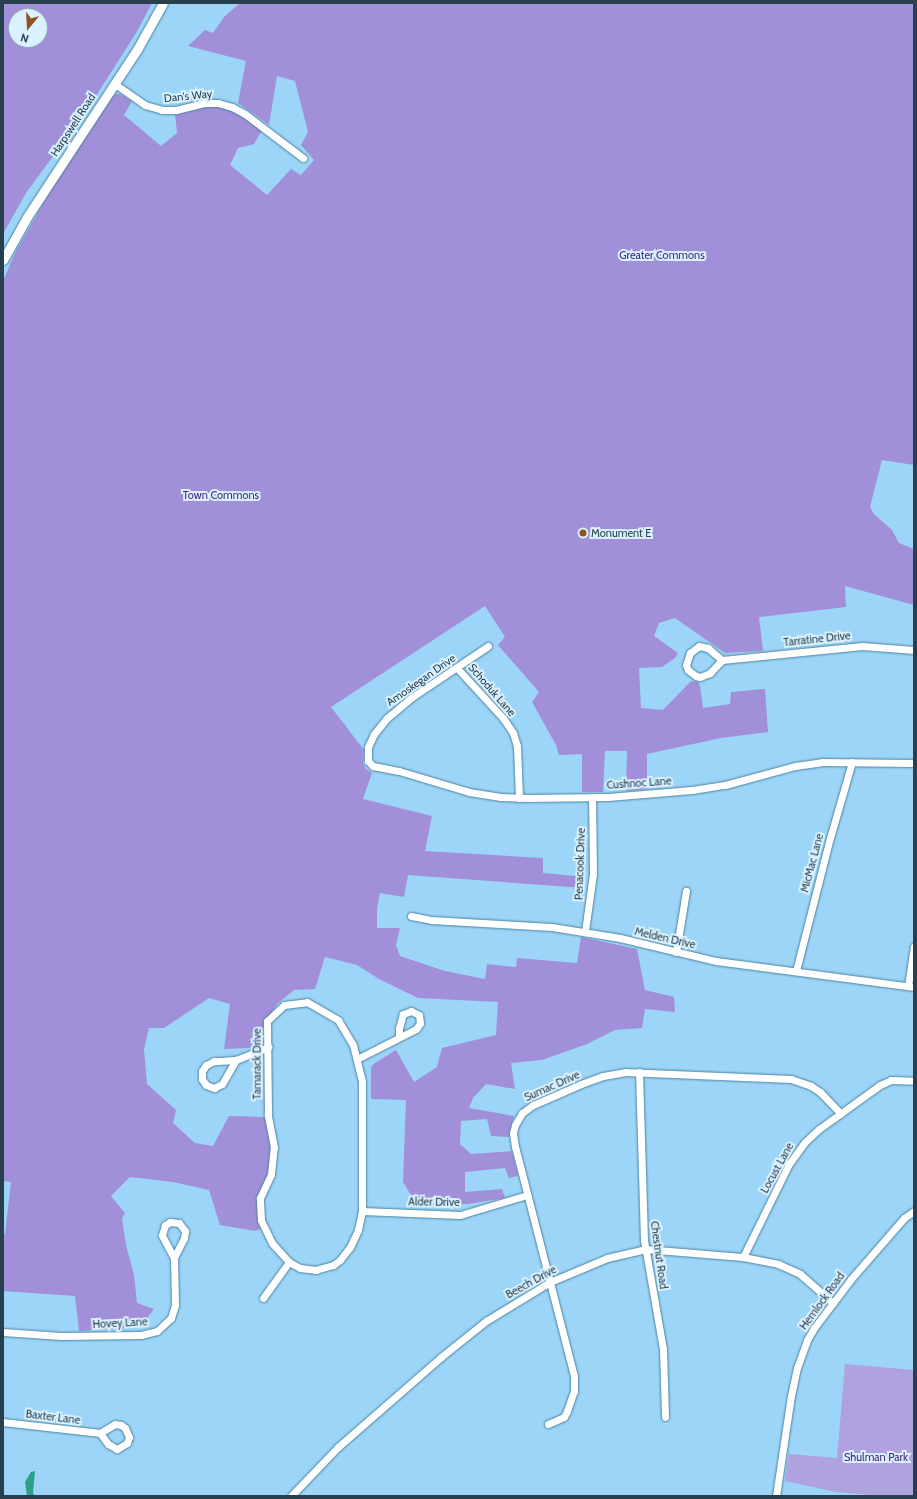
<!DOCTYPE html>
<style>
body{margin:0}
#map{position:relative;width:917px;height:1499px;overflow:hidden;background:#9cd5f7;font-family:Cabin,sans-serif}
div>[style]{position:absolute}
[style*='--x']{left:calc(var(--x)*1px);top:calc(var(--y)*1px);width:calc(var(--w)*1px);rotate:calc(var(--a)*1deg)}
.green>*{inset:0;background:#b0a1df}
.forest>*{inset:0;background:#a28fd9}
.water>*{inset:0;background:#2aa088}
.roads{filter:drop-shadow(0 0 1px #4c83a2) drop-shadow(0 0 1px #4c83a2)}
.minor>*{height:7px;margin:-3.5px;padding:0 3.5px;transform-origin:3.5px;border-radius:3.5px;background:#fff}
.secondary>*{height:9px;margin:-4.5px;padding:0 4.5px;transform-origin:4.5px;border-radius:4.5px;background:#fff}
.dots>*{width:11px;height:11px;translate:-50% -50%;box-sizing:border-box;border:2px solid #daf1ff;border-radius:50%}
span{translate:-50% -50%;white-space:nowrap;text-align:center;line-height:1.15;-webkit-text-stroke:4px #daf1ff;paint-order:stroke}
.street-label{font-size:11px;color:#283f4d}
.park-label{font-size:11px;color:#46277d}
.poi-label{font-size:11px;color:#283f4d}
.left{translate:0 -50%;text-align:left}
.frame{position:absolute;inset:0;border:4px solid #283f4d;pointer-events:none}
.north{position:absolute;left:8px;top:8px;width:40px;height:40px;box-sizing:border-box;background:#daf1ff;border:1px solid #93aab8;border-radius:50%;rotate:198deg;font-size:11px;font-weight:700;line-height:16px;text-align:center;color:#283f4d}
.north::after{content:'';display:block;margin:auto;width:14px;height:18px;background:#91511c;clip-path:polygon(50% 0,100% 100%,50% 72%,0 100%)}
</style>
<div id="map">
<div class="green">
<i style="clip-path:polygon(845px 1364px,914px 1370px,914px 1496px,880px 1496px,836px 1492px,785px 1481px,789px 1454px,837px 1458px)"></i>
</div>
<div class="forest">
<i style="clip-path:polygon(evenodd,3px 3px,152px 3px,138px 30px,89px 107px,26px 193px,3px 234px,3px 3px,16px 16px,40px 16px,40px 40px,16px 40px,16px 16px)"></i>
<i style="clip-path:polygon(240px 3px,914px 3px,914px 465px,882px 460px,870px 507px,874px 514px,892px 530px,899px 543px,914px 549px,914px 605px,845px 586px,846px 607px,759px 617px,763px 651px,725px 653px,675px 618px,659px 623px,654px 636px,678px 653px,675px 658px,662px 667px,639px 668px,641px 708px,663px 710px,691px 681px,698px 682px,700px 686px,703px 708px,730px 704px,731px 692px,765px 689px,768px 732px,721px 738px,647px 754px,647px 789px,626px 791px,627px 751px,605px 751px,603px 792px,582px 792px,582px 754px,559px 755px,556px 745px,532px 702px,539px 692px,498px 645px,505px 637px,485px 606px,331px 707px,364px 750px,363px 763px,365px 768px,372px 773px,363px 799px,432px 816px,425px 851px,543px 858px,543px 873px,585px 877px,583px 888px,408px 875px,404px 897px,380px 893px,377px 909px,377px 928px,400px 928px,396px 945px,400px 956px,445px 971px,485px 979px,487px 964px,516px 967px,517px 958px,577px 963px,581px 937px,637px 949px,645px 990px,674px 997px,675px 1012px,645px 1009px,642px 1028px,615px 1030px,587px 1044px,542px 1060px,511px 1063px,515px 1089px,486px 1084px,473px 1098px,469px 1108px,514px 1116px,509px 1137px,491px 1136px,487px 1119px,461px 1121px,460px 1144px,471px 1154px,512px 1151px,518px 1176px,509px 1178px,505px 1168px,465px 1172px,465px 1192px,502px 1189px,505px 1198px,468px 1204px,416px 1203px,403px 1182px,406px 1100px,371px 1099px,371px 1067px,375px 1063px,396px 1050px,414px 1082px,437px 1067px,442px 1048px,496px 1035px,498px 1002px,418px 998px,379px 979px,357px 965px,325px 957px,315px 989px,294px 990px,277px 1004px,250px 1048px,224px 1049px,230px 1004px,209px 998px,164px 1028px,149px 1028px,144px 1049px,147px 1084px,176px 1110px,173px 1123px,195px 1143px,213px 1146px,229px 1116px,264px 1117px,267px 1122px,271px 1143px,269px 1171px,260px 1193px,262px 1228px,256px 1231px,220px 1225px,209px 1190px,173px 1182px,130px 1177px,111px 1196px,125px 1213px,122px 1218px,126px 1245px,134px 1275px,137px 1303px,154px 1309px,140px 1327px,79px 1331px,75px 1296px,3px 1291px,3px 1236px,5px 1234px,11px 1182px,3px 1181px,3px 281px,16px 251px,49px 193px,111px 97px,116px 94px,120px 94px,132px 101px,124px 115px,161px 146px,177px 133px,175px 113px,207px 105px,223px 108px,237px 113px,262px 130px,254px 144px,238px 148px,230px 165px,267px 195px,291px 169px,301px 175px,314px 160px,301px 145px,308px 132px,295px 81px,277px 76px,269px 125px,238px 103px,246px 61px,188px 46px,205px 30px,213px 33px,224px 17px)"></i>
</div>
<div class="water">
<i style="clip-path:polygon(35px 1471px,33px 1493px,35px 1496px,27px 1496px,25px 1482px,31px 1472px)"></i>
</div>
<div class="roads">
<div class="minor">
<i style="--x:115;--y:84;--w:37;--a:35"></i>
<i style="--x:145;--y:105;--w:18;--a:16"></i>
<i style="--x:162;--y:110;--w:14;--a:0"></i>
<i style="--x:176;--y:110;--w:29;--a:-14"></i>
<i style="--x:204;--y:103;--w:14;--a:0"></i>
<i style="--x:218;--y:103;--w:15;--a:16"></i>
<i style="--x:232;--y:107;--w:15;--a:28"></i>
<i style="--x:245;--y:114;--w:73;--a:37.2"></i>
<i style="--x:488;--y:646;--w:92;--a:146.1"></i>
<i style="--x:412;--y:697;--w:33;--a:140"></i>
<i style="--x:387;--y:718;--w:21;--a:129"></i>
<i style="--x:374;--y:734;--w:14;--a:115"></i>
<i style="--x:368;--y:747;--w:14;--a:90"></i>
<i style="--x:368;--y:761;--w:7;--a:45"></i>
<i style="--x:373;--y:766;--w:26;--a:11"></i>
<i style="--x:399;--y:771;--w:73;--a:16.7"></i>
<i style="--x:469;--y:792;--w:32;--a:9"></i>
<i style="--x:501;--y:797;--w:27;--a:2"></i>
<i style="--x:528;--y:798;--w:80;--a:-0.7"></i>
<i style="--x:608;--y:797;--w:84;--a:-4.8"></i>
<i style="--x:692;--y:790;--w:33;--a:-9"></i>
<i style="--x:725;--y:785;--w:73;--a:-15.2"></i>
<i style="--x:795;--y:766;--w:27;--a:-8"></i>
<i style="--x:822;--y:762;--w:92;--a:0.6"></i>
<i style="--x:699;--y:646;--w:9;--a:13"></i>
<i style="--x:708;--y:648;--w:18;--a:41"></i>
<i style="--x:722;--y:660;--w:18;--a:133"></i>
<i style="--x:710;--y:673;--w:11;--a:158"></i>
<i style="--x:700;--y:677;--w:4;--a:-166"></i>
<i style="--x:696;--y:676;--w:10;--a:-143"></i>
<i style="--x:688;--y:670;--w:5;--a:-112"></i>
<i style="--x:686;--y:665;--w:13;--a:-72"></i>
<i style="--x:690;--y:653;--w:11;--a:-38"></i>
<i style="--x:722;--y:660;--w:141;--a:-5.7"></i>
<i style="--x:862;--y:646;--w:52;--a:4.4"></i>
<i style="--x:457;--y:668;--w:68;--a:47.4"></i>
<i style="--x:503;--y:718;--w:18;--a:56"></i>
<i style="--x:513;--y:733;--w:14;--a:73"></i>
<i style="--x:517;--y:746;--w:52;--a:87.8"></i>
<i style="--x:411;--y:916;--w:20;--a:11"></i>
<i style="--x:431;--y:920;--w:121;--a:3.3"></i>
<i style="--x:552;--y:927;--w:69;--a:9.2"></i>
<i style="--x:620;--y:938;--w:99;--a:13.5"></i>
<i style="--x:716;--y:961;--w:200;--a:7.5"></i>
<i style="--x:585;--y:931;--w:58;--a:-82"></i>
<i style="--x:593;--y:874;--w:77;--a:-90.7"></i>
<i style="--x:676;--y:952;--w:62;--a:-80.7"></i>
<i style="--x:796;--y:971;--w:137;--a:-75.7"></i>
<i style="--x:830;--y:838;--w:79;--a:-73.9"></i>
<i style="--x:908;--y:986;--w:40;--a:-81.5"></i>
<i style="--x:307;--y:1002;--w:36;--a:30"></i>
<i style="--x:338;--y:1020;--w:29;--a:59"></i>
<i style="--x:353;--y:1045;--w:37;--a:76"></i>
<i style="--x:362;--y:1081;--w:130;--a:90"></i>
<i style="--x:362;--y:1211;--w:19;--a:102"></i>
<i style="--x:358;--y:1230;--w:19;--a:115"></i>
<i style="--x:350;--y:1247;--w:16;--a:128"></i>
<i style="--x:340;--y:1260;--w:9;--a:144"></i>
<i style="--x:333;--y:1265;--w:18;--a:164"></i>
<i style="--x:316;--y:1270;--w:16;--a:-173"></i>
<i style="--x:300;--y:1268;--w:13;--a:-151"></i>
<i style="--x:289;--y:1262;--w:25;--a:-132"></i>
<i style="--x:272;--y:1243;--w:25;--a:-116"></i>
<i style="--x:261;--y:1220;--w:22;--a:-93"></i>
<i style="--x:260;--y:1198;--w:26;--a:-65"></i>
<i style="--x:271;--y:1174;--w:27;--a:-84"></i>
<i style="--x:274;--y:1147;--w:33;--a:-101"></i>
<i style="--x:268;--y:1115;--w:94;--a:-90.6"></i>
<i style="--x:267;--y:1021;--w:23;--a:-43"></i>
<i style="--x:284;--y:1005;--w:23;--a:-7"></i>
<i style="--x:357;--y:1059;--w:66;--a:-27"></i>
<i style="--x:416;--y:1029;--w:7;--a:-56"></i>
<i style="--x:420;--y:1023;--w:8;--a:-97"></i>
<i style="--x:419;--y:1015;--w:9;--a:-153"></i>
<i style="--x:411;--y:1011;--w:9;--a:159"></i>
<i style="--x:403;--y:1014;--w:15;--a:106"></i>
<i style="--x:399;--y:1028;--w:8;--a:90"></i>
<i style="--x:236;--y:1060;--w:22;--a:177"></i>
<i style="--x:214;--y:1061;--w:9;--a:153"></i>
<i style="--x:206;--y:1065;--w:7;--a:124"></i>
<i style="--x:202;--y:1071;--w:8;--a:90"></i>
<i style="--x:202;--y:1079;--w:7;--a:56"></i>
<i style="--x:206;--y:1085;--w:9;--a:21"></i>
<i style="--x:214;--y:1088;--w:9;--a:-27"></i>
<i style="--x:222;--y:1084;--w:28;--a:-60"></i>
<i style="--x:236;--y:1060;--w:35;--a:-22"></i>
<i style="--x:639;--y:1072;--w:168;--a:88.3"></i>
<i style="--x:644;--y:1240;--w:111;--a:80.1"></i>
<i style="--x:663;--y:1349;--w:68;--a:88.3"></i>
<i style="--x:362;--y:1211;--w:98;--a:2.3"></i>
<i style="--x:460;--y:1215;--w:70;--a:-16.6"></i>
<i style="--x:170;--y:1222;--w:9;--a:6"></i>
<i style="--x:179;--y:1223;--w:10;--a:53"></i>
<i style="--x:185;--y:1231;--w:7;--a:98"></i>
<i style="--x:184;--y:1238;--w:22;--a:117"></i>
<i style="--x:174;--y:1258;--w:26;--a:-118"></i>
<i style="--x:162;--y:1235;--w:10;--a:-73"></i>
<i style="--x:165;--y:1225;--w:6;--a:-31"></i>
<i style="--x:743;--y:1257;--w:104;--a:-63.7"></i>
<i style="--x:789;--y:1164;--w:27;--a:-54"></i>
<i style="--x:805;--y:1142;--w:19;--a:-43"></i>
<i style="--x:819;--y:1129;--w:75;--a:-35.8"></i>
<i style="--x:880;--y:1085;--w:12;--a:-24"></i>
<i style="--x:891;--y:1080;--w:23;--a:2"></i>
<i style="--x:263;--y:1298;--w:44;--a:-54.2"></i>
<i style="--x:3;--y:1332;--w:58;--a:3.9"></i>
<i style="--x:61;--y:1336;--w:80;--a:-0.7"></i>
<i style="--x:141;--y:1335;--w:16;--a:-14"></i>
<i style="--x:157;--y:1331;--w:19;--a:-43"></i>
<i style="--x:171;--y:1318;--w:14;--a:-73"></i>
<i style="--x:175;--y:1305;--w:47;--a:-91.2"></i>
<i style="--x:3;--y:1422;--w:98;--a:6.5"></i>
<i style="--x:115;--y:1424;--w:6;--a:9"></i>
<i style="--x:121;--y:1425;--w:5;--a:37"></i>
<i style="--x:125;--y:1428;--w:10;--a:66"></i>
<i style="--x:129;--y:1437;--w:6;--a:108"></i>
<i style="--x:127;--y:1443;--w:12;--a:149"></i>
<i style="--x:117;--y:1449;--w:10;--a:-151"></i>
<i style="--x:108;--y:1444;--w:14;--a:-126"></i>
<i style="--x:100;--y:1433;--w:17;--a:-31"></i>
<i style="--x:548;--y:1424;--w:17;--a:-24"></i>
<i style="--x:564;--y:1417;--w:7;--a:-63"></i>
<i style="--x:567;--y:1411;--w:21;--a:-71"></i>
<i style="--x:574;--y:1391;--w:15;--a:-90"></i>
<i style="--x:574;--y:1376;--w:236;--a:-104.4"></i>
<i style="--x:515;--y:1147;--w:14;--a:-98"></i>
<i style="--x:513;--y:1133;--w:8;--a:-76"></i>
<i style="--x:515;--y:1125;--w:14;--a:-60"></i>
<i style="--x:522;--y:1113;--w:14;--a:-36"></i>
<i style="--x:533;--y:1105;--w:52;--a:-23.6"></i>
<i style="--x:581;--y:1084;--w:23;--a:-20"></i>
<i style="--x:603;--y:1076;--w:22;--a:-10"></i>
<i style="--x:625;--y:1072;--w:166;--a:2.4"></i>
<i style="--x:791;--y:1079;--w:21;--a:19"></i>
<i style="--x:811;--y:1086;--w:11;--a:34"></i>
<i style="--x:820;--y:1092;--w:30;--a:46"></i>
<i style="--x:291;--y:1496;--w:68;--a:-46.2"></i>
<i style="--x:338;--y:1447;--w:137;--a:-41.1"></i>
<i style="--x:441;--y:1357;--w:58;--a:-38.7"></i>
<i style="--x:486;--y:1321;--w:75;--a:-31.4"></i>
<i style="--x:550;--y:1282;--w:62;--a:-22.8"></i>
<i style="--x:607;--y:1258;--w:39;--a:-13"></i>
<i style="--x:645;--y:1249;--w:98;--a:4.7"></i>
<i style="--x:743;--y:1257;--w:36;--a:11"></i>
<i style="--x:778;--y:1264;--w:24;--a:24"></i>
<i style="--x:800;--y:1274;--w:44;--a:41.3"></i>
<i style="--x:776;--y:1496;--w:101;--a:-81.5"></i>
<i style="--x:791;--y:1396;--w:29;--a:-78"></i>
<i style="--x:797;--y:1368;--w:30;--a:-70"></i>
<i style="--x:807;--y:1340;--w:14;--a:-60"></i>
<i style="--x:814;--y:1328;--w:61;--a:-52.9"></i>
<i style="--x:851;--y:1279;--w:81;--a:-49"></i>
<i style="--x:904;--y:1218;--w:12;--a:-35"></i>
</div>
<div class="secondary">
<i style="--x:3;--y:260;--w:49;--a:-60.8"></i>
<i style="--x:27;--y:217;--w:202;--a:-56.7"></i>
<i style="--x:138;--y:48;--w:51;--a:-60.9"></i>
</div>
</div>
<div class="dots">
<i style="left:583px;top:533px;background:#91511c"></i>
</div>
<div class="street-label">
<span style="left:188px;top:96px;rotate:-6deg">Dan's Way</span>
<span style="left:73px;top:125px;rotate:-57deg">Harpswell Road</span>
<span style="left:817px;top:639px;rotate:-6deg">Tarratine Drive</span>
<span style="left:421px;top:680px;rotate:-35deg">Amoskegan Drive</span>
<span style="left:492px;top:690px;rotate:49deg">Schoduk Lane</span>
<span style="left:639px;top:783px;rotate:-4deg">Cushnoc Lane</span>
<span style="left:812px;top:863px;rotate:-75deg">MicMac Lane</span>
<span style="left:580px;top:864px;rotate:-88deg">Penacook Drive</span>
<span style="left:665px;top:938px;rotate:13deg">Melden Drive</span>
<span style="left:257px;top:1064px;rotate:-90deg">Tamarack Drive</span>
<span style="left:552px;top:1086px;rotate:-24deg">Sumac Drive</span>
<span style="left:777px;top:1168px;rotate:-61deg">Locust Lane</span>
<span style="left:434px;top:1202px;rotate:1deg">Alder Drive</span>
<span style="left:659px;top:1255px;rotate:82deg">Chestnut Road</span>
<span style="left:531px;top:1282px;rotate:-29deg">Beech Drive</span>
<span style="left:822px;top:1301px;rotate:-54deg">Hemlock Road</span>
<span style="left:120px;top:1323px;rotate:-3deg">Hovey Lane</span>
<span style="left:53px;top:1417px;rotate:7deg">Baxter Lane</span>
</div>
<div class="park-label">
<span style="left:662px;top:255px">Greater Commons</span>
<span style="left:221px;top:495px">Town Commons</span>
<span style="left:876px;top:1457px">Shulman Park</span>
</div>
<div class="poi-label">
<span class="left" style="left:591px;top:533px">Monument E</span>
</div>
<div class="frame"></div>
<div class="north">N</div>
</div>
